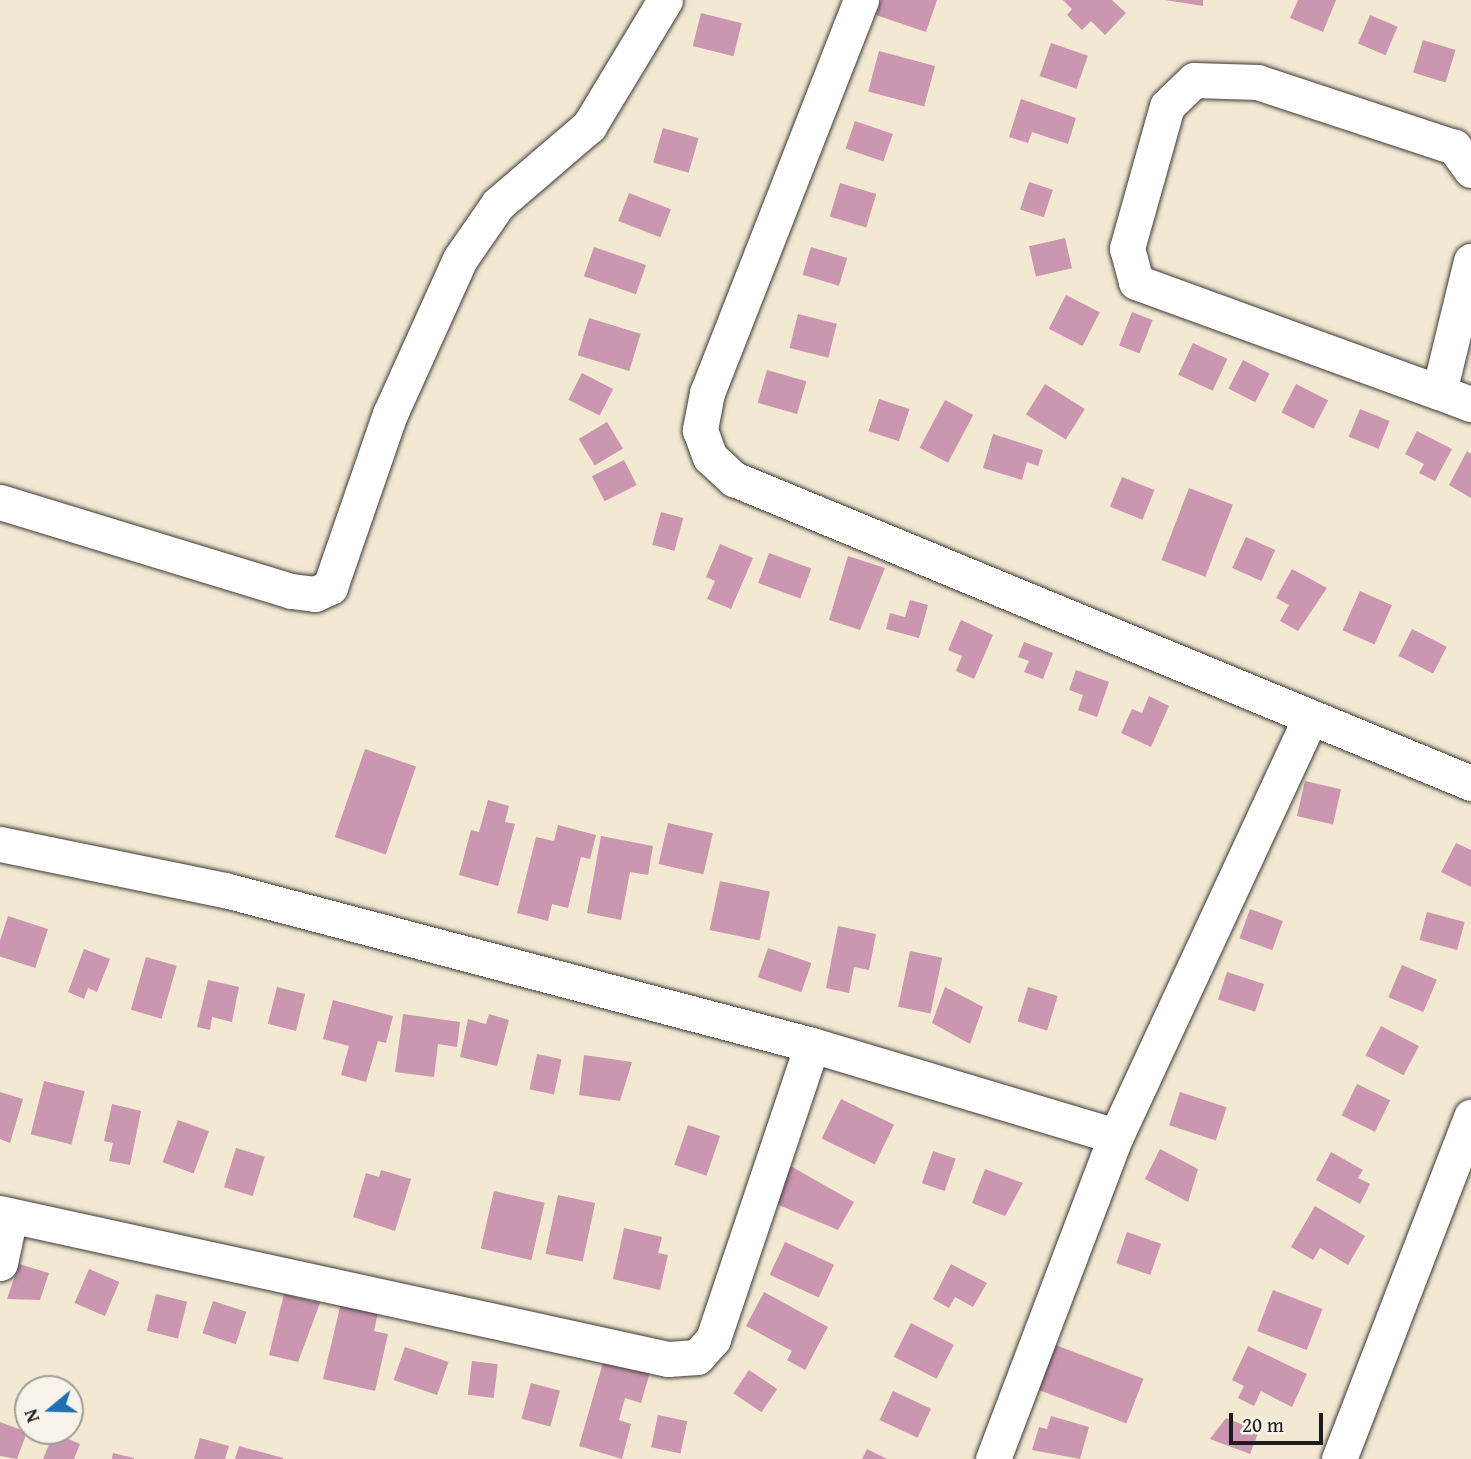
<!DOCTYPE html>
<style>
body{margin:0}
#map{position:relative;width:1471px;height:1459px;overflow:hidden;background:#f3e8d2;font-family:"Gentium Book Plus",serif}
div>[style]{position:absolute}
[style*='--x']{left:calc(var(--x)*1px);top:calc(var(--y)*1px);width:calc(var(--w)*1px);rotate:calc(var(--a)*1deg)}
.building>*{inset:0;background:#cb96af;transform-origin:0 0}
.roads{filter:drop-shadow(0 0 2px #3c3b37) drop-shadow(0 0 2px #3c3b37)}
.street>*{height:35px;margin:-17.5px;padding:0 17.5px;transform-origin:17.5px;border-radius:17.5px;background:#fff}
span{translate:-50% -50%;white-space:nowrap;text-align:center;line-height:1.15;-webkit-text-stroke:6px #f7f3e8;paint-order:stroke}
.north{position:absolute;left:14px;top:1375px;width:70px;height:70px;box-sizing:border-box;background:#f7f3e8;border:2px solid #9f9d96;border-radius:50%;rotate:251deg;font-size:19px;font-weight:700;line-height:28px;text-align:center;color:#1c1c1c}
.north::after{content:'';display:block;margin:auto;width:24px;height:32px;background:#1f6fb2;clip-path:polygon(50% 0,100% 100%,50% 72%,0 100%)}
.scale{position:absolute;left:1229px;top:1413px;width:94px;height:32px;box-sizing:border-box;border:4px solid #1c1c1c;border-top:0;padding-left:9px;font-size:21px;line-height:24px;white-space:nowrap;color:#1c1c1c;-webkit-text-stroke:5px #f7f3e8;paint-order:stroke}
</style>
<div id="map">
<div class="building">
<i style="clip-path:polygon(881px 0,937px 0,926px 32px,876px 15px)"></i>
<i style="clip-path:polygon(1063px 0,1112px 0,1126px 13px,1105px 35px,1091px 21px,1082px 30px,1067px 15px,1072px 9px)"></i>
<i style="clip-path:polygon(1165px 0,1203px 0,1203px 6px)"></i>
<i style="clip-path:polygon(1298px 0,1336px 0,1323px 32px,1290px 18px)"></i>
<i style="left:701px;top:13px;width:42px;height:34px;rotate:14deg"></i>
<i style="left:1370px;top:15px;width:30px;height:31px;rotate:23deg"></i>
<i style="left:1423px;top:40px;width:34px;height:34px;rotate:17deg"></i>
<i style="left:1051px;top:43px;width:39px;height:35px;rotate:19deg"></i>
<i style="left:879px;top:51px;width:58px;height:42px;rotate:15deg"></i>
<i style="clip-path:polygon(1021px 99px,1076px 118px,1068px 144px,1032px 132px,1028px 143px,1009px 137px)"></i>
<i style="left:855px;top:121px;width:40px;height:29px;rotate:19deg"></i>
<i style="left:663px;top:128px;width:37px;height:36px;rotate:16deg"></i>
<i style="left:1029px;top:182px;width:25px;height:29px;rotate:18deg"></i>
<i style="left:840px;top:183px;width:38px;height:35px;rotate:17deg"></i>
<i style="left:629px;top:193px;width:45px;height:30px;rotate:21deg"></i>
<i style="left:1065px;top:238px;width:31px;height:37px;rotate:77deg"></i>
<i style="left:594px;top:247px;width:55px;height:31px;rotate:19deg"></i>
<i style="left:811px;top:247px;width:38px;height:29px;rotate:17deg"></i>
<i style="left:1066px;top:295px;width:38px;height:38px;rotate:27deg"></i>
<i style="left:1132px;top:312px;width:22px;height:36px;rotate:21deg"></i>
<i style="left:798px;top:314px;width:40px;height:35px;rotate:14deg"></i>
<i style="left:589px;top:318px;width:54px;height:39px;rotate:17deg"></i>
<i style="left:1193px;top:343px;width:38px;height:35px;rotate:25deg"></i>
<i style="left:1243px;top:360px;width:30px;height:32px;rotate:27deg"></i>
<i style="left:767px;top:370px;width:41px;height:34px;rotate:16deg"></i>
<i style="left:582px;top:373px;width:35px;height:30px;rotate:27deg"></i>
<i style="left:1045px;top:384px;width:47px;height:36px;rotate:32deg"></i>
<i style="left:1296px;top:384px;width:36px;height:32px;rotate:27deg"></i>
<i style="left:879px;top:399px;width:32px;height:34px;rotate:18deg"></i>
<i style="left:945px;top:400px;width:32px;height:54px;rotate:28deg"></i>
<i style="left:1360px;top:409px;width:32px;height:30px;rotate:22deg"></i>
<i style="left:607px;top:422px;width:31px;height:33px;rotate:59deg"></i>
<i style="clip-path:polygon(1417px 431px,1452px 449px,1435px 481px,1419px 473px,1424px 464px,1405px 454px)"></i>
<i style="clip-path:polygon(993px 434px,1043px 450px,1038px 466px,1027px 462px,1022px 480px,983px 468px)"></i>
<i style="clip-path:polygon(1467px 451px,1471px 454px,1471px 498px,1449px 485px)"></i>
<i style="left:624px;top:460px;width:28px;height:36px;rotate:63deg"></i>
<i style="left:1122px;top:477px;width:35px;height:32px;rotate:22deg"></i>
<i style="left:1189px;top:488px;width:47px;height:77px;rotate:21deg"></i>
<i style="left:661px;top:512px;width:23px;height:34px;rotate:15deg"></i>
<i style="left:1246px;top:537px;width:32px;height:34px;rotate:24deg"></i>
<i style="clip-path:polygon(720px 544px,753px 558px,731px 609px,707px 599px,715px 581px,706px 577px)"></i>
<i style="left:769px;top:553px;width:45px;height:32px;rotate:20deg"></i>
<i style="clip-path:polygon(848px 556px,885px 568px,860px 630px,829px 620px)"></i>
<i style="clip-path:polygon(1292px 569px,1327px 588px,1298px 631px,1280px 621px,1289px 605px,1276px 598px)"></i>
<i style="left:1360px;top:591px;width:35px;height:43px;rotate:24deg"></i>
<i style="clip-path:polygon(910px 600px,928px 605px,919px 638px,886px 629px,890px 613px,905px 617px)"></i>
<i style="clip-path:polygon(961px 620px,993px 635px,974px 679px,956px 671px,962px 656px,948px 650px)"></i>
<i style="left:1412px;top:629px;width:39px;height:30px;rotate:27deg"></i>
<i style="clip-path:polygon(1024px 642px,1053px 653px,1043px 679px,1024px 672px,1029px 661px,1018px 657px)"></i>
<i style="clip-path:polygon(1076px 670px,1109px 682px,1097px 717px,1078px 710px,1083px 695px,1069px 690px)"></i>
<i style="clip-path:polygon(1149px 696px,1169px 706px,1151px 747px,1121px 733px,1132px 709px,1142px 713px)"></i>
<i style="left:365px;top:749px;width:54px;height:93px;rotate:19deg"></i>
<i style="left:1305px;top:781px;width:37px;height:36px;rotate:13deg"></i>
<i style="clip-path:polygon(488px 800px,509px 806px,505px 822px,515px 824px,498px 886px,459px 875px,471px 830px,479px 832px)"></i>
<i style="left:668px;top:823px;width:46px;height:42px;rotate:13deg"></i>
<i style="clip-path:polygon(558px 825px,596px 835px,590px 859px,581px 857px,568px 908px,552px 904px,548px 921px,517px 913px,536px 837px,554px 841px)"></i>
<i style="clip-path:polygon(601px 836px,653px 846px,648px 875px,630px 872px,621px 920px,587px 913px)"></i>
<i style="clip-path:polygon(1456px 843px,1471px 850px,1471px 887px,1441px 872px)"></i>
<i style="left:720px;top:881px;width:51px;height:50px;rotate:12deg"></i>
<i style="left:1250px;top:909px;width:35px;height:31px;rotate:20deg"></i>
<i style="left:1427px;top:912px;width:39px;height:29px;rotate:15deg"></i>
<i style="left:8px;top:916px;width:42px;height:41px;rotate:18deg"></i>
<i style="clip-path:polygon(838px 926px,876px 934px,869px 970px,854px 967px,849px 993px,826px 988px)"></i>
<i style="left:768px;top:948px;width:46px;height:31px;rotate:19deg"></i>
<i style="clip-path:polygon(84px 949px,110px 959px,97px 992px,88px 988px,84px 999px,68px 992px)"></i>
<i style="left:910px;top:951px;width:33px;height:57px;rotate:12deg"></i>
<i style="left:146px;top:957px;width:32px;height:55px;rotate:16deg"></i>
<i style="left:1402px;top:965px;width:38px;height:35px;rotate:23deg"></i>
<i style="left:1227px;top:972px;width:39px;height:29px;rotate:18deg"></i>
<i style="clip-path:polygon(208px 980px,239px 987px,232px 1022px,212px 1017px,210px 1030px,197px 1027px)"></i>
<i style="left:277px;top:987px;width:29px;height:38px;rotate:14deg"></i>
<i style="clip-path:polygon(945px 987px,983px 1007px,970px 1044px,932px 1023px)"></i>
<i style="left:1028px;top:987px;width:31px;height:36px;rotate:17deg"></i>
<i style="clip-path:polygon(333px 1000px,393px 1016px,386px 1043px,378px 1041px,366px 1082px,341px 1075px,349px 1046px,323px 1039px)"></i>
<i style="clip-path:polygon(403px 1014px,460px 1022px,457px 1047px,438px 1044px,434px 1077px,395px 1072px)"></i>
<i style="clip-path:polygon(489px 1014px,509px 1020px,497px 1066px,460px 1057px,468px 1019px,486px 1024px)"></i>
<i style="left:1381px;top:1026px;width:43px;height:33px;rotate:28deg"></i>
<i style="left:537px;top:1054px;width:25px;height:36px;rotate:12deg"></i>
<i style="clip-path:polygon(584px 1055px,632px 1062px,620px 1101px,579px 1095px)"></i>
<i style="left:44px;top:1081px;width:42px;height:55px;rotate:14deg"></i>
<i style="left:1357px;top:1084px;width:37px;height:35px;rotate:26deg"></i>
<i style="clip-path:polygon(0 1092px,23px 1099px,10px 1143px,0 1139px)"></i>
<i style="left:1180px;top:1092px;width:49px;height:35px;rotate:18deg"></i>
<i style="left:841px;top:1099px;width:59px;height:44px;rotate:26deg"></i>
<i style="clip-path:polygon(112px 1104px,141px 1111px,130px 1165px,109px 1161px,113px 1143px,104px 1141px)"></i>
<i style="left:178px;top:1120px;width:33px;height:45px;rotate:20deg"></i>
<i style="left:688px;top:1125px;width:34px;height:42px;rotate:19deg"></i>
<i style="left:236px;top:1148px;width:30px;height:41px;rotate:17deg"></i>
<i style="clip-path:polygon(1160px 1149px,1198px 1169px,1188px 1202px,1145px 1179px)"></i>
<i style="left:933px;top:1151px;width:24px;height:34px;rotate:19deg"></i>
<i style="clip-path:polygon(1331px 1152px,1363px 1170px,1358px 1178px,1370px 1184px,1360px 1204px,1316px 1180px)"></i>
<i style="clip-path:polygon(787px 1164px,854px 1202px,838px 1230px,767px 1200px)"></i>
<i style="clip-path:polygon(985px 1169px,1023px 1183px,1005px 1216px,972px 1203px)"></i>
<i style="clip-path:polygon(381px 1170px,411px 1179px,395px 1231px,353px 1217px,366px 1173px,379px 1177px)"></i>
<i style="left:494px;top:1191px;width:52px;height:59px;rotate:13deg"></i>
<i style="left:558px;top:1195px;width:38px;height:60px;rotate:12deg"></i>
<i style="clip-path:polygon(1315px 1206px,1365px 1236px,1348px 1265px,1320px 1248px,1313px 1260px,1291px 1247px)"></i>
<i style="clip-path:polygon(624px 1228px,662px 1237px,658px 1253px,668px 1255px,660px 1290px,613px 1279px)"></i>
<i style="left:1127px;top:1232px;width:36px;height:33px;rotate:19deg"></i>
<i style="left:785px;top:1242px;width:54px;height:36px;rotate:25deg"></i>
<i style="clip-path:polygon(19px 1264px,49px 1273px,40px 1300px,7px 1299px)"></i>
<i style="clip-path:polygon(951px 1264px,987px 1283px,973px 1307px,955px 1297px,949px 1308px,933px 1299px)"></i>
<i style="left:89px;top:1269px;width:33px;height:37px;rotate:23deg"></i>
<i style="left:1273px;top:1290px;width:53px;height:44px;rotate:21deg"></i>
<i style="clip-path:polygon(764px 1292px,828px 1327px,805px 1370px,787px 1360px,792px 1351px,746px 1326px)"></i>
<i style="left:156px;top:1294px;width:32px;height:38px;rotate:14deg"></i>
<i style="clip-path:polygon(284px 1294px,320px 1303px,298px 1362px,269px 1355px)"></i>
<i style="left:213px;top:1301px;width:35px;height:34px;rotate:18deg"></i>
<i style="clip-path:polygon(341px 1303px,378px 1312px,374px 1331px,388px 1334px,375px 1391px,323px 1379px)"></i>
<i style="left:911px;top:1323px;width:48px;height:38px;rotate:27deg"></i>
<i style="left:1053px;top:1344px;width:97px;height:48px;rotate:21deg"></i>
<i style="clip-path:polygon(1248px 1346px,1307px 1374px,1292px 1407px,1261px 1391px,1254px 1406px,1238px 1398px,1244px 1386px,1232px 1380px)"></i>
<i style="left:405px;top:1347px;width:46px;height:35px;rotate:19deg"></i>
<i style="clip-path:polygon(604px 1359px,650px 1372px,641px 1403px,625px 1398px,619px 1420px,631px 1424px,622px 1459px,579px 1446px)"></i>
<i style="left:472px;top:1361px;width:26px;height:34px;rotate:7deg"></i>
<i style="left:749px;top:1370px;width:34px;height:28px;rotate:34deg"></i>
<i style="left:531px;top:1383px;width:30px;height:37px;rotate:15deg"></i>
<i style="left:893px;top:1391px;width:42px;height:32px;rotate:25deg"></i>
<i style="left:658px;top:1415px;width:30px;height:33px;rotate:12deg"></i>
<i style="clip-path:polygon(1051px 1416px,1089px 1427px,1080px 1459px,1032px 1450px,1039px 1427px,1047px 1429px)"></i>
<i style="clip-path:polygon(1226px 1418px,1259px 1431px,1250px 1454px,1210px 1439px)"></i>
<i style="clip-path:polygon(0 1422px,27px 1432px,17px 1459px,0 1456px)"></i>
<i style="clip-path:polygon(54px 1433px,80px 1444px,74px 1459px,43px 1459px)"></i>
<i style="clip-path:polygon(200px 1438px,229px 1446px,225px 1459px,194px 1459px)"></i>
<i style="clip-path:polygon(239px 1446px,283px 1458px,283px 1459px,235px 1459px)"></i>
<i style="clip-path:polygon(867px 1449px,887px 1459px,862px 1459px)"></i>
<i style="clip-path:polygon(113px 1453px,134px 1458px,134px 1459px,112px 1459px)"></i>
</div>
<div class="roads">
<div class="street">
<i style="--x:861;--y:0;--w:422;--a:111.4"></i>
<i style="--x:707;--y:393;--w:38;--a:101"></i>
<i style="--x:700;--y:430;--w:29;--a:70"></i>
<i style="--x:710;--y:457;--w:33;--a:43"></i>
<i style="--x:734;--y:479;--w:797;--a:22.42"></i>
<i style="--x:1471;--y:170;--w:29;--a:-126"></i>
<i style="--x:1454;--y:147;--w:206;--a:-161.7"></i>
<i style="--x:1258;--y:82;--w:64;--a:-178.2"></i>
<i style="--x:1194;--y:80;--w:37;--a:136"></i>
<i style="--x:1167;--y:106;--w:148;--a:105.7"></i>
<i style="--x:1127;--y:248;--w:35;--a:75"></i>
<i style="--x:1136;--y:282;--w:322;--a:20"></i>
<i style="--x:1439;--y:392;--w:135;--a:-76.3"></i>
<i style="--x:1439;--y:392;--w:34;--a:21"></i>
<i style="--x:0;--y:502;--w:304;--a:17"></i>
<i style="--x:291;--y:591;--w:24;--a:7"></i>
<i style="--x:315;--y:594;--w:17;--a:-25"></i>
<i style="--x:330;--y:587;--w:183;--a:-70.9"></i>
<i style="--x:390;--y:414;--w:170;--a:-65.7"></i>
<i style="--x:460;--y:259;--w:67;--a:-55.4"></i>
<i style="--x:498;--y:204;--w:120;--a:-40.6"></i>
<i style="--x:589;--y:126;--w:147;--a:-58.9"></i>
<i style="--x:0;--y:844;--w:230;--a:11.6"></i>
<i style="--x:225;--y:890;--w:607;--a:14.79"></i>
<i style="--x:0;--y:1213;--w:684;--a:12.33"></i>
<i style="--x:668;--y:1359;--w:29;--a:-4"></i>
<i style="--x:697;--y:1357;--w:24;--a:-48"></i>
<i style="--x:713;--y:1339;--w:310;--a:-71.4"></i>
<i style="--x:812;--y:1045;--w:317;--a:16.7"></i>
<i style="--x:0;--y:1263;--w:48;--a:-78"></i>
<i style="--x:993;--y:1459;--w:346;--a:-69.2"></i>
<i style="--x:1116;--y:1136;--w:459;--a:-65.1"></i>
<i style="--x:1339;--y:1459;--w:367;--a:-68.9"></i>
</div>
</div>
<div class="north">N</div>
<div class="scale">20 m</div>
</div>
